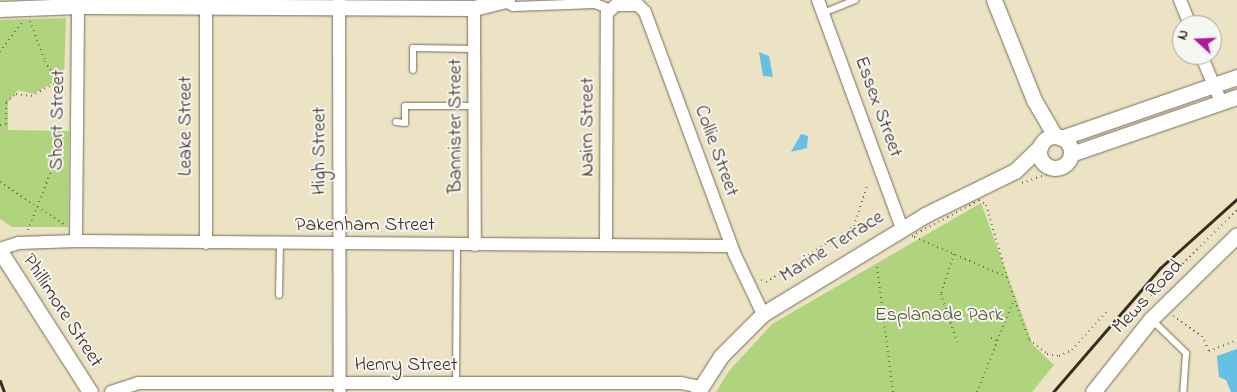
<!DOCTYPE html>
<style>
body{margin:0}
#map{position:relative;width:1237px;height:392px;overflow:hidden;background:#ebe3c4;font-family:"Indie Flower",sans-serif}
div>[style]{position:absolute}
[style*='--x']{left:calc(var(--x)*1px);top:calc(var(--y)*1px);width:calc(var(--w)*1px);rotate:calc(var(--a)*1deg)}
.green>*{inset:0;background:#b0d47d}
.water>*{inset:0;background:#66c0e3}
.path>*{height:2px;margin-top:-1px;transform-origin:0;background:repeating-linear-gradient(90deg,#796b58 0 1px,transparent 0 5px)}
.roads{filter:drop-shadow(0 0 1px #796b58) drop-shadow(0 0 1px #796b58)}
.service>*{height:6px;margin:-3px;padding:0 3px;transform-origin:3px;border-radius:3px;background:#fff}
.pedestrian>*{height:9px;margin:-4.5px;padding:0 4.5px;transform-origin:4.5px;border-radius:4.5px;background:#fff}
.minor>*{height:12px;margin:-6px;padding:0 6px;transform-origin:6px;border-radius:6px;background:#fff}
.tertiary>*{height:15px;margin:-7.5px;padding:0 7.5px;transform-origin:7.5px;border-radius:7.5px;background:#fff}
.tertiary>.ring{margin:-7.5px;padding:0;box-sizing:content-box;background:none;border:15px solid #fff;border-radius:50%}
.rail>*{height:3px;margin:-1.5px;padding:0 1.5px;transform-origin:1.5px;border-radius:1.5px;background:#3b2a1e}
span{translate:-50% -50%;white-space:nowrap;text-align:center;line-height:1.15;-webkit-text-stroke:4px #f6f6f2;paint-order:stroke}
.street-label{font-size:20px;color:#3b2a1e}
.park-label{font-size:20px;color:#585436}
.north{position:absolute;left:1172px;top:15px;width:50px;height:50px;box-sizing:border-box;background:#f6f6f2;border:1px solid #aba49d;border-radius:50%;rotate:290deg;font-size:14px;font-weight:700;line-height:20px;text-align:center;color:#3b2a1e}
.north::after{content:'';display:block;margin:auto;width:18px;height:22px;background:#b5179e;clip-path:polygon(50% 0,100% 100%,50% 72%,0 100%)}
</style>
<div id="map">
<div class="green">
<i style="clip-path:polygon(66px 18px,64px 77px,32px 94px,18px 90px,8px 102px,8px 130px,69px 131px,68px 227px,12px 227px,0 219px,0 20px)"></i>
<i style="clip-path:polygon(981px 203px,1033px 345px,1054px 365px,1032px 392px,716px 392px,729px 371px,772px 324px)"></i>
</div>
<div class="water">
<i style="clip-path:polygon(759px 52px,769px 56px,773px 77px,763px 76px)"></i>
<i style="clip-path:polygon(801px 134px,808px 136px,807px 148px,791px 152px)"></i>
<i style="clip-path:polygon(1237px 349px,1237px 392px,1231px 392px,1226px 380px,1219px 377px,1217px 356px)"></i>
</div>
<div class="path">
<i style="--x:30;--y:21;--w:43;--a:69.4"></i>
<i style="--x:45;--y:61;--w:38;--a:58"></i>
<i style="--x:0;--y:52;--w:40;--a:-53"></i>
<i style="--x:0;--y:125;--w:6;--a:-9"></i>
<i style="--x:6;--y:124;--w:22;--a:-90"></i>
<i style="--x:6;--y:102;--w:13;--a:-39"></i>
<i style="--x:16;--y:94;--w:15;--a:8"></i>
<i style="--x:31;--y:96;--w:30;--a:-28"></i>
<i style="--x:0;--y:182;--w:78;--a:33.5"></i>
<i style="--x:1022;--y:183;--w:51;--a:-19.5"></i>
<i style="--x:979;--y:200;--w:9;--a:36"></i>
<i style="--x:986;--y:205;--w:75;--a:73.7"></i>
<i style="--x:1007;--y:277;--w:103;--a:-156.7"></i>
<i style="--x:912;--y:236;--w:76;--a:-28.2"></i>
<i style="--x:28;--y:230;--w:99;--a:-68.6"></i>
<i style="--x:954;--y:254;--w:42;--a:108"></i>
<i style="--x:941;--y:294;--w:51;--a:71.6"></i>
<i style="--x:877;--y:267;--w:126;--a:82.7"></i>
<i style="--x:1007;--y:277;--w:67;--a:70.8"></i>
<i style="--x:1029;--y:340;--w:23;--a:38"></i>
<i style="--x:1047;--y:354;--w:12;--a:9"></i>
<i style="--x:1059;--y:356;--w:14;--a:-25"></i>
<i style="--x:1072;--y:350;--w:51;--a:-48.2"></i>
<i style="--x:761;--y:280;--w:5;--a:22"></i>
<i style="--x:766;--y:282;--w:104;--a:-32.5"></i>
<i style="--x:854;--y:226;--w:45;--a:-72"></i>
<i style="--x:1173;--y:316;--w:35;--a:35"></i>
<i style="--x:1202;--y:336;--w:17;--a:65"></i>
<i style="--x:1209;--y:351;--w:30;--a:-21"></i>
<i style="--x:1129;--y:325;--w:32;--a:-55"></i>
<i style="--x:1147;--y:299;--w:127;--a:-44.7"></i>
<i style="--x:991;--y:338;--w:8;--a:23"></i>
<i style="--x:977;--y:392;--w:100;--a:-68.3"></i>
</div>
<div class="roads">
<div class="service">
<i style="--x:823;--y:13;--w:35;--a:-22"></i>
<i style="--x:413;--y:70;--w:22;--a:-90"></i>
<i style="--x:413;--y:48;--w:61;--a:0.9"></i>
<i style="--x:396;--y:122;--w:9;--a:6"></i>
<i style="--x:405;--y:123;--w:17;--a:-90"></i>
<i style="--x:405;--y:106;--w:70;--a:0"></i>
<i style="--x:279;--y:295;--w:51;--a:-88.9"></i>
<i style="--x:1151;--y:319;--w:49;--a:44.2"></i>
<i style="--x:1186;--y:353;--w:39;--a:94"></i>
<i style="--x:456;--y:384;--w:140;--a:-89.6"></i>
</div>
<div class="pedestrian">
<i style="--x:504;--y:2;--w:10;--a:24"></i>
<i style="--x:513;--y:6;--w:82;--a:-2.1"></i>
<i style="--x:595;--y:3;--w:16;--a:22"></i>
</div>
<div class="minor">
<i style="--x:339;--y:0;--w:392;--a:89.9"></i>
<i style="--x:818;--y:0;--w:243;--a:69.8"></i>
<i style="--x:1180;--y:0;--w:27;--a:68"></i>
<i style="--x:638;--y:5;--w:10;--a:45"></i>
<i style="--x:645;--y:12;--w:257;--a:69.7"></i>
<i style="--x:734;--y:253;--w:68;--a:64.6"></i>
<i style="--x:474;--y:8;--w:237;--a:89.8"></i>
<i style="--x:1201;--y:55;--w:51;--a:66.9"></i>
<i style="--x:76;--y:241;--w:241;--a:-89.5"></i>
<i style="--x:206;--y:243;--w:243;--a:-90"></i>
<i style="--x:606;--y:245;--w:232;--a:-89.8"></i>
<i style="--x:607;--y:13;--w:12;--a:-42"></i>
<i style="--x:616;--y:5;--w:22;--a:0"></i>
<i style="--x:0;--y:249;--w:20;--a:-18"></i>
<i style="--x:19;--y:243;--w:57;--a:-2"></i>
<i style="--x:76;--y:241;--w:655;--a:0.44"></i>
<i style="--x:111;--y:392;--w:29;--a:-18"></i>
<i style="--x:139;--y:383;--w:542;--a:0"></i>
<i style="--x:681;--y:383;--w:19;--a:12"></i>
</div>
<div class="tertiary">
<i style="--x:994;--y:0;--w:108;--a:68.2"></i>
<i style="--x:1034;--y:100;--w:42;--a:59.7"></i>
<i style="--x:0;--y:9;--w:78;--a:-2.2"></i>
<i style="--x:78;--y:6;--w:396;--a:0.3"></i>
<i style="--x:474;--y:8;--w:34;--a:-14"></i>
<i class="ring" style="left:1039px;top:136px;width:17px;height:17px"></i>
<i style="--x:1061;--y:138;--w:186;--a:-19.1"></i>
<i style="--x:1071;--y:154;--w:176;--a:-19"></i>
<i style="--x:0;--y:251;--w:167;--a:57.4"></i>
<i style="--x:698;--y:392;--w:43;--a:-57.4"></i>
<i style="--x:721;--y:356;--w:59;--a:-45"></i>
<i style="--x:763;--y:314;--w:190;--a:-31.4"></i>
<i style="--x:925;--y:215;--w:100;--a:-26.1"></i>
<i style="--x:1015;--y:171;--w:35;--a:-44"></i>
<i style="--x:1093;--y:392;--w:93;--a:-51.5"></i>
<i style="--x:1151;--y:319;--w:120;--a:-44.3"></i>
</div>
</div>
<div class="rail">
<i style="--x:0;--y:381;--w:12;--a:70"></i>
<i style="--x:1053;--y:392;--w:164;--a:-49.2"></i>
<i style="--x:1160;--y:268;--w:103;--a:-41.9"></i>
</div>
<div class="street-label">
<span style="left:878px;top:107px;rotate:70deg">Essex Street</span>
<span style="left:58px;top:120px;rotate:-89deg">Short Street</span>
<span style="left:186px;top:126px;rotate:-90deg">Leake Street</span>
<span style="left:456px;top:126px;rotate:-90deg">Bannister Street</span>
<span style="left:588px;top:127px;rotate:-90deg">Nairn Street</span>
<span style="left:320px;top:151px;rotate:-90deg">High Street</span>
<span style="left:716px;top:151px;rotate:70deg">Collie Street</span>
<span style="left:365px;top:225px">Pakenham Street</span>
<span style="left:832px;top:247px;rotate:-32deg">Marine Terrace</span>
<span style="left:1148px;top:297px;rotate:-47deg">Mews Road</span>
<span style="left:62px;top:311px;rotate:57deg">Phillimore Street</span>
<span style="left:406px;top:365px">Henry Street</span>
</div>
<div class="park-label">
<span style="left:939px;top:315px">Esplanade Park</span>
</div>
<div class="north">N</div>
</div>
